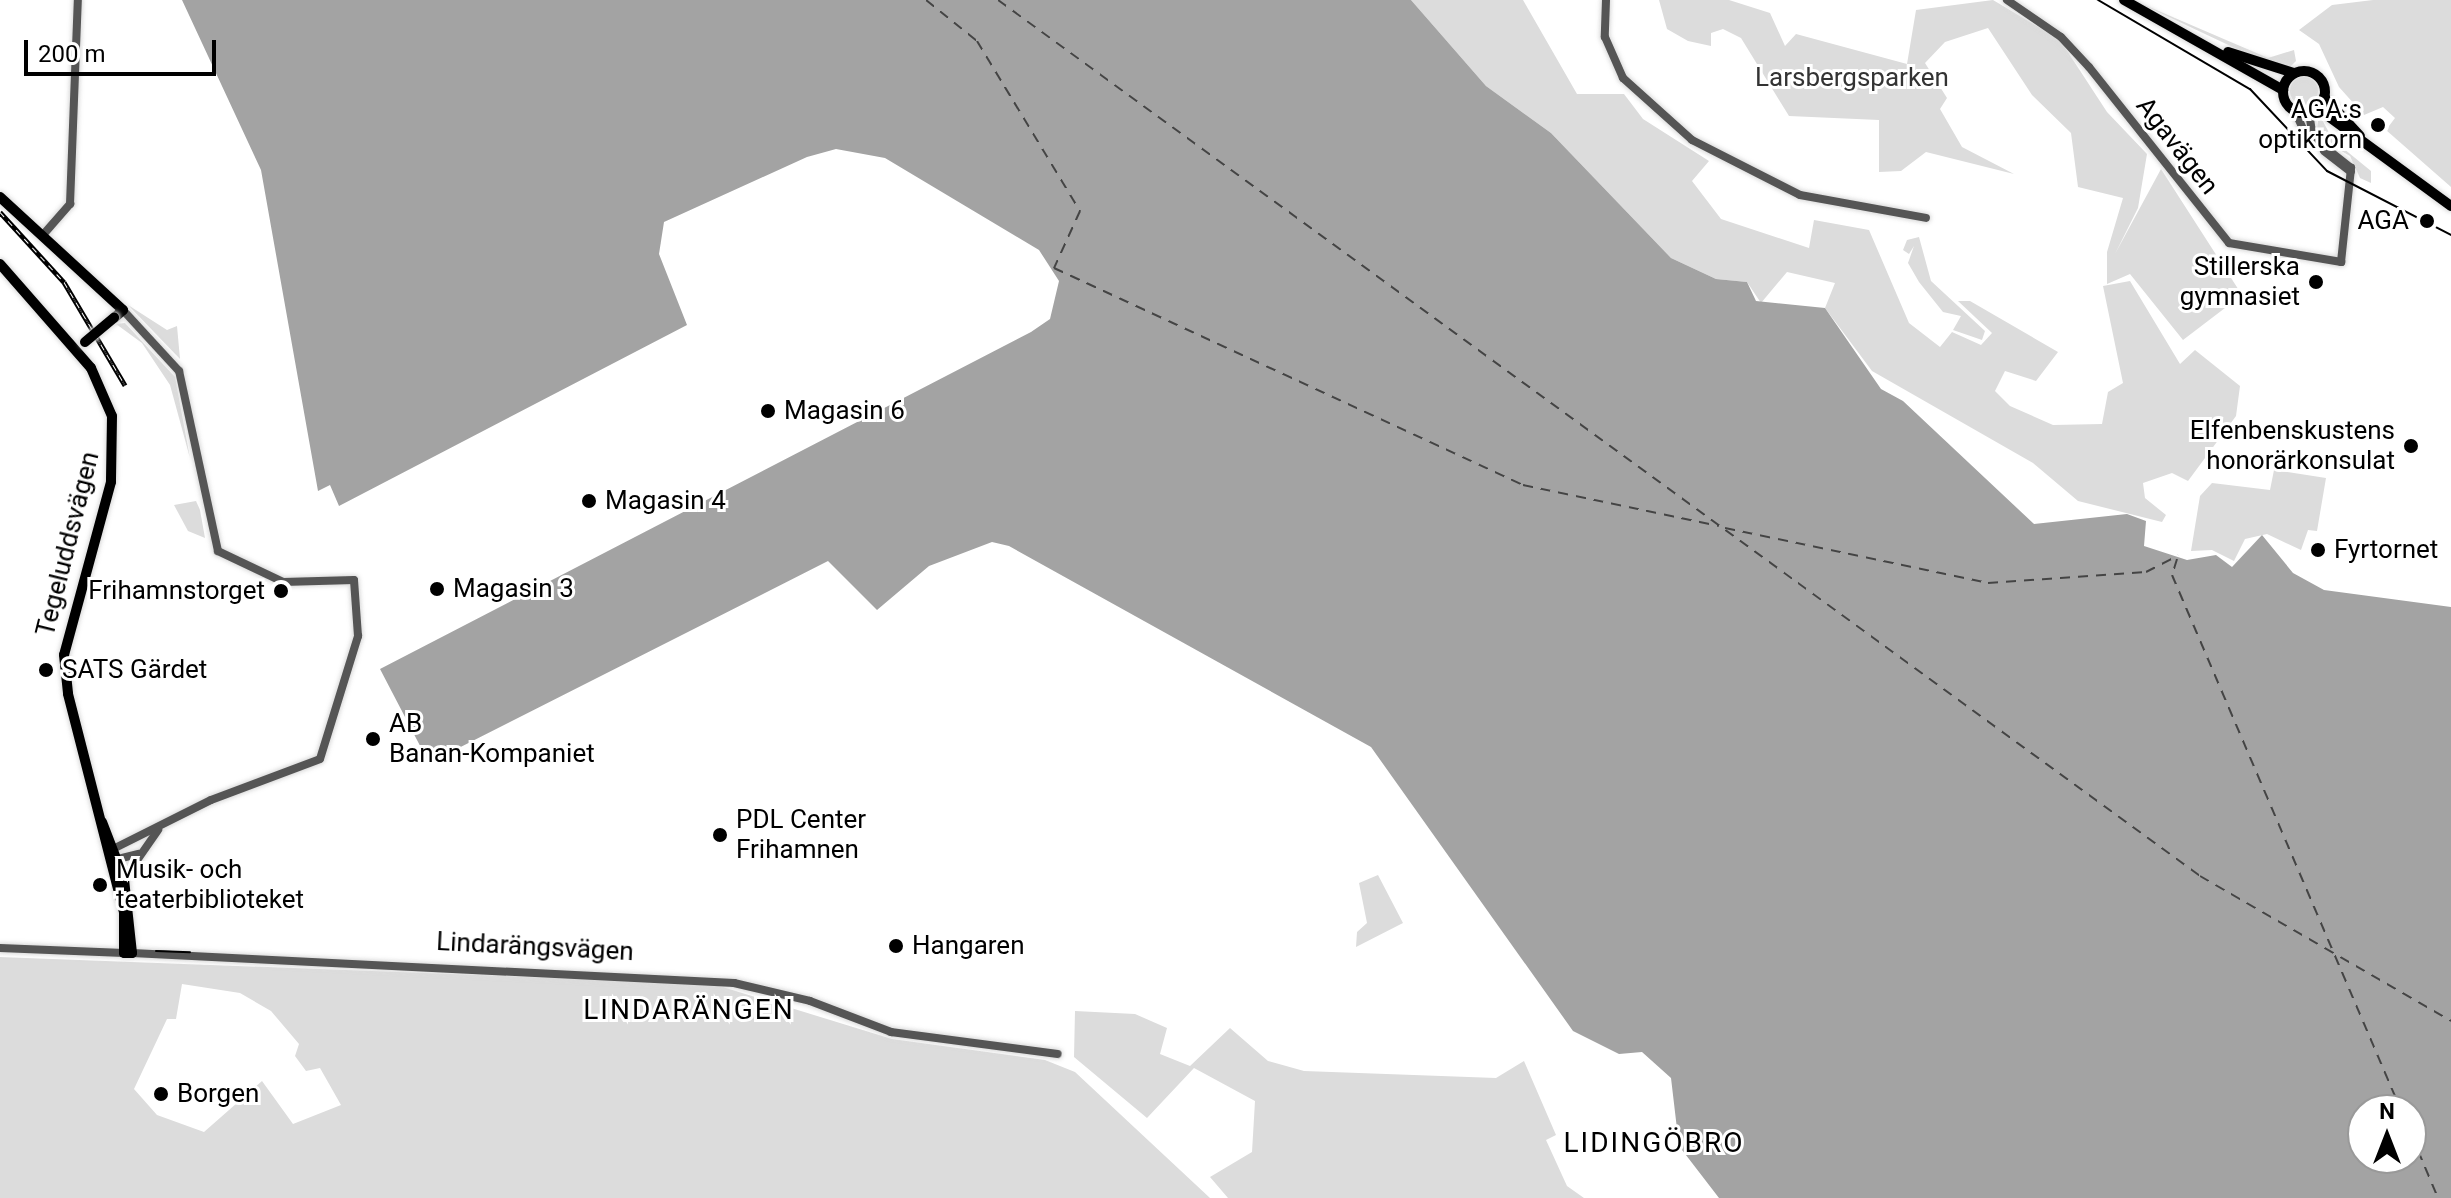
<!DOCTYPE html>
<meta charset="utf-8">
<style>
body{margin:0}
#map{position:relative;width:2451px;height:1198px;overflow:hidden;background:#fff;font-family:Roboto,sans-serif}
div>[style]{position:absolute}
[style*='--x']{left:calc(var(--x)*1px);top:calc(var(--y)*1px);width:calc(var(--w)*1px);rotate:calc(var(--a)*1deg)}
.green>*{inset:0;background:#dcdcdc}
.round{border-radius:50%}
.water>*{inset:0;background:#a3a3a3}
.ferry>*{height:2px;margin-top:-1px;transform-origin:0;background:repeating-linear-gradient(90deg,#444 0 10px,transparent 0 18px)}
.roads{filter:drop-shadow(0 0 2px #dbdbdb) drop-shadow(0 0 2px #dbdbdb)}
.minor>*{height:8px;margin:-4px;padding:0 4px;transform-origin:4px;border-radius:4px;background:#555}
.major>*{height:10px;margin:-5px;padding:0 5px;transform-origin:5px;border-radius:5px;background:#000}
.major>.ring{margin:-5px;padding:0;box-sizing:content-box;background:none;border:10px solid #000;border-radius:50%}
.tram>*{height:2px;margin:-1px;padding:0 1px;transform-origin:1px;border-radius:1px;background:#000}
.rail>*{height:5px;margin-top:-2.5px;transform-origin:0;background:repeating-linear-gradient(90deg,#fff 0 6px,#000 0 12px);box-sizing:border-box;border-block:2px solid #000}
.bridges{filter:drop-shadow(0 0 2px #dbdbdb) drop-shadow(0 0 2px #dbdbdb)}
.major-bridge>*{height:10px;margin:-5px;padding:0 5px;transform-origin:5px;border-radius:5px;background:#000}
.dots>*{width:22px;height:22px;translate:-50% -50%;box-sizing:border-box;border:4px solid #fff;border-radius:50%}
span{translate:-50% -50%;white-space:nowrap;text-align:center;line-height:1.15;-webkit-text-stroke:6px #fff;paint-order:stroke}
.park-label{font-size:26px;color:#333}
.poi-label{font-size:26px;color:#000}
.right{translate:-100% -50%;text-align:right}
.left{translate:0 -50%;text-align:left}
.street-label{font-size:26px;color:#000}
.neighbourhood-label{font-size:28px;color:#000;letter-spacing:2px}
.north{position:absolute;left:2347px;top:1094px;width:80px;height:80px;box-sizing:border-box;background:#fff;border:2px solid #999;border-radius:50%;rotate:0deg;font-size:22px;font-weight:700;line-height:32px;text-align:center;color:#000}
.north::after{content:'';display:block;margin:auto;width:28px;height:36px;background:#000;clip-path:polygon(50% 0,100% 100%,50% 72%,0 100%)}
.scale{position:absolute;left:24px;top:40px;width:192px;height:36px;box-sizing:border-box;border:4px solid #000;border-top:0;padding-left:10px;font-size:24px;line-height:28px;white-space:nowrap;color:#000;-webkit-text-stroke:6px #fff;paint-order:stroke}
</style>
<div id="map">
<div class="green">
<i style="clip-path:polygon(1411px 0,1523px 0,1577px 94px,1624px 94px,1643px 119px,1709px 161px,1692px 181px,1721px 219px,1809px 248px,1814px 220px,1869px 230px,1909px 323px,1940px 347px,1952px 332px,1981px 345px,1992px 333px,1958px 301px,1970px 301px,2058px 352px,2036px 381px,2005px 371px,1995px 391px,2010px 406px,2053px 425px,2102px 424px,2108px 392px,2123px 383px,2103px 286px,2130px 281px,2180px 364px,2195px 350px,2240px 386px,2236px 416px,2188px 481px,2172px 473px,2143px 483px,2145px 498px,2166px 515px,2162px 522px,2078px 501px,2033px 463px,1872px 371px,1825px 308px,1835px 283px,1787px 272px,1761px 303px,1747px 282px,1716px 279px,1671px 258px,1551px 133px,1486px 86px)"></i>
<i style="clip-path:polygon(1659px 0,1729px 0,1770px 13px,1785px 46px,1796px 34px,1907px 64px,1916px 10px,1993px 0,2060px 40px,2107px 112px,2147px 154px,2138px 208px,2115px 254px,2161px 169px,2242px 295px,2183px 340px,2130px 274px,2107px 284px,2107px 252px,2123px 198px,2078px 187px,2071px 133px,2032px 95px,1988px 28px,1945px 42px,1925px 63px,1947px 98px,1940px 109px,1962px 147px,2014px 174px,1926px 152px,1901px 171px,1879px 172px,1879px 120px,1789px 116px,1741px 38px,1723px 29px,1711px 33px,1711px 46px,1688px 41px,1667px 29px)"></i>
<i style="clip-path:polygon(2133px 0,2268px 58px,2294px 50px,2296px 61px,2288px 69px,2258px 59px)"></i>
<i style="clip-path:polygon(2373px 0,2451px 0,2451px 187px,2386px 130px,2395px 118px,2383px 107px,2364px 115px,2339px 87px,2319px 44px,2299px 30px,2332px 5px)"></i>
<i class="round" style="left:2290px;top:77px;width:28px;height:28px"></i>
<i style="clip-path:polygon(2319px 114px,2333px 140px,2371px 171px,2371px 183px,2360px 178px,2350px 156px,2316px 136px)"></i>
<i style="clip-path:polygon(1919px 237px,1931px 281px,1985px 331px,1982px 340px,1953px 330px,1961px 316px,1943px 312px,1919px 282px,1908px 263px,1914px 246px,1909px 254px,1903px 250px,1907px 240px)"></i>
<i style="clip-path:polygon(128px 305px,167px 330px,177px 326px,180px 359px)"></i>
<i style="clip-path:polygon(125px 323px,175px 377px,190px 458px,170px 385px,142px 343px,116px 324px)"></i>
<i style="clip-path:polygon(2274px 470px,2326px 478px,2317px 531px,2308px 530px,2301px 550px,2267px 534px,2245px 539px,2234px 561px,2212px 550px,2191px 551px,2200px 496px,2212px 483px,2270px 490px)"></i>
<i style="clip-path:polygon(196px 501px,200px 510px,205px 538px,188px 531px,174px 505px)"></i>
<i style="clip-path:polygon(1378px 875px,1403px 923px,1356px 947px,1357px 932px,1367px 923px,1359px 883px)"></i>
<i style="clip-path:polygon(evenodd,0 957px,713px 984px,892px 1039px,1045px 1060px,1075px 1072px,1210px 1198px,0 1198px,0 957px,182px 984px,240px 993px,271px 1011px,299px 1044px,295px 1056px,306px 1071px,320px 1068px,341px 1105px,293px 1124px,262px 1081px,204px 1132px,157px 1115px,134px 1089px,167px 1019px,176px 1019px,182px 984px)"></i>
<i style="clip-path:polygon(1075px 1011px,1135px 1014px,1167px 1028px,1160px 1054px,1190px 1066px,1230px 1028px,1268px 1061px,1304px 1071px,1496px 1078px,1524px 1061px,1556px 1135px,1546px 1140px,1567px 1186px,1584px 1198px,1228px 1198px,1210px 1177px,1252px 1152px,1255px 1101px,1194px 1068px,1147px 1118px,1074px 1057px)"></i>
</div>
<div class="water">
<i style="clip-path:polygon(evenodd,182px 0,1411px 0,1486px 86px,1551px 133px,1671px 258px,1716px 279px,1747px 282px,1756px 301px,1825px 308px,1881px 389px,1903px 401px,2034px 524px,2127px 514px,2146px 521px,2144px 546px,2187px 560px,2216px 555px,2232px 567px,2262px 535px,2293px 573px,2324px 590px,2451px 607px,2451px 1198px,1719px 1198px,1679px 1146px,1671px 1078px,1642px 1052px,1619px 1054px,1573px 1031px,1371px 747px,1009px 546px,992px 542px,929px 566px,877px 610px,828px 561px,429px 763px,380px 669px,1031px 332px,1050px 319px,1059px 281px,1039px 250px,885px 158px,836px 149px,807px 157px,664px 222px,659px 254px,687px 325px,339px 506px,330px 485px,318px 491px,261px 170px,182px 0,2363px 1110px,2411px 1110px,2411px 1158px,2363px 1158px,2363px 1110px)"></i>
</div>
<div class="ferry">
<i style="--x:926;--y:0;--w:65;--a:38.8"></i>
<i style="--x:977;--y:41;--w:199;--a:58.8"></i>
<i style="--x:1080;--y:211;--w:63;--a:114.5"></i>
<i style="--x:1054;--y:268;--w:517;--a:24.83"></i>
<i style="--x:1523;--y:485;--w:200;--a:11.8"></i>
<i style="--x:998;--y:0;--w:1487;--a:36.08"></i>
<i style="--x:2200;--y:876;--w:290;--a:30"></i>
<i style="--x:1725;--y:528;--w:269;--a:11.8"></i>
<i style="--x:1988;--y:583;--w:158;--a:-4"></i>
<i style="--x:2146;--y:572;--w:36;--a:-27"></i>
<i style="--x:2177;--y:559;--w:17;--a:107"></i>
<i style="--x:2172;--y:575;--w:582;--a:66.83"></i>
<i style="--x:2411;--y:1134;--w:69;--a:67.1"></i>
</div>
<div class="roads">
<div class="minor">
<i style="--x:1606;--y:0;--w:37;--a:92"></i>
<i style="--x:1605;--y:37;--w:45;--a:66.3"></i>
<i style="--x:1623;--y:78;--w:93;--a:41.9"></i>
<i style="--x:1692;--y:140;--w:121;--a:27"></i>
<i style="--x:1800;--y:195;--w:128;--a:10.3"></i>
<i style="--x:2007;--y:0;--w:65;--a:34.4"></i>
<i style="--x:2061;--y:37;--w:41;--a:47"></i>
<i style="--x:2089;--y:67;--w:225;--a:51.5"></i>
<i style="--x:2229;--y:243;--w:114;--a:9.6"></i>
<i style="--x:2341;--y:262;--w:95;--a:-83.9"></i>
<i style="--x:2351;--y:168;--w:48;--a:-141.7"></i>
<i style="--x:2313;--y:138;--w:26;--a:-99"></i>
<i style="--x:2295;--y:111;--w:30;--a:66"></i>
<i style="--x:2324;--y:151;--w:34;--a:38"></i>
<i style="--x:42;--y:236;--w:43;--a:-48.8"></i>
<i style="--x:70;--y:204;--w:204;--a:-87.8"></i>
<i style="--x:115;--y:848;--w:107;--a:-26.6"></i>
<i style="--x:211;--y:800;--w:116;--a:-20.6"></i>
<i style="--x:320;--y:759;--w:129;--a:-72.8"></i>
<i style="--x:358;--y:636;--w:56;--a:-94.1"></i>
<i style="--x:354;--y:580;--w:71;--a:178.4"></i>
<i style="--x:283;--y:582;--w:72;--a:-154.5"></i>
<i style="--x:218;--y:551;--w:184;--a:-102.2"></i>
<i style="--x:179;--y:371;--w:83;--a:-132.6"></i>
<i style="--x:118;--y:859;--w:21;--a:-14"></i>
<i style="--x:124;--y:879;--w:60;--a:-55.2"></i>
<i style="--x:0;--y:948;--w:124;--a:2.3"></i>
<i style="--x:132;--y:953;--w:603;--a:2.85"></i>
<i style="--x:734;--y:983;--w:78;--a:13.3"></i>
<i style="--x:810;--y:1001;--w:87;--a:20.9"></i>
<i style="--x:891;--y:1032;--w:168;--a:7.5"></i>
</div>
<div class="major">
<i style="--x:2124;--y:0;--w:183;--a:29.5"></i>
<i style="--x:2228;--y:52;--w:69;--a:17.7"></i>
<i class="ring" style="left:2283px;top:71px;width:32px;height:32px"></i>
<i style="--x:2324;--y:97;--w:53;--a:47.3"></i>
<i style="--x:2317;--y:108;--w:166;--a:36.2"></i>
<i style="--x:0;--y:197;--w:167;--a:42.6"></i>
<i style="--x:123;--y:310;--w:12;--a:138"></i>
<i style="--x:0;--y:264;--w:138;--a:48.8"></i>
<i style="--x:91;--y:368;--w:52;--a:66.4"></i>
<i style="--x:112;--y:416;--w:66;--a:90.9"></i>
<i style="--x:111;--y:482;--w:179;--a:105.2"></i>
<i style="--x:64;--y:655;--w:39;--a:84"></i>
<i style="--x:68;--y:694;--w:225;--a:75.6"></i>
<i style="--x:124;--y:912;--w:41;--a:90"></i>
<i style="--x:124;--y:953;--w:8;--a:0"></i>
<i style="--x:132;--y:953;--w:74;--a:-96.2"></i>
<i style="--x:124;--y:879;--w:61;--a:-111.1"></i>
</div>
</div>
<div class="tram">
<i style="--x:2098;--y:0;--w:176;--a:30.4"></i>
<i style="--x:2250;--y:89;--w:112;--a:46.8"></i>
<i style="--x:2327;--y:171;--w:140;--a:27.3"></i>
<i style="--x:156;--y:951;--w:34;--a:2"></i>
</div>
<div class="rail">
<i style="--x:0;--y:212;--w:95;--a:47.6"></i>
<i style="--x:64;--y:282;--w:120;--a:59.4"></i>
</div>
<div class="bridges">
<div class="major-bridge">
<i style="--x:85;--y:342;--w:38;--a:-40"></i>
</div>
</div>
<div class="dots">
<i style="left:2378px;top:125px;background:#000"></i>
<i style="left:2427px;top:221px;background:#000"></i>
<i style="left:2316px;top:282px;background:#000"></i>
<i style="left:768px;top:411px;background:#000"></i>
<i style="left:2411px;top:446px;background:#000"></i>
<i style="left:589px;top:501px;background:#000"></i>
<i style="left:2318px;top:550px;background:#000"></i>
<i style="left:437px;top:589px;background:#000"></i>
<i style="left:281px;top:591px;background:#000"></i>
<i style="left:46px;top:670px;background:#000"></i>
<i style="left:373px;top:739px;background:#000"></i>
<i style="left:720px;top:835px;background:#000"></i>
<i style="left:100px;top:885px;background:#000"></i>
<i style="left:896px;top:946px;background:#000"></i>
<i style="left:161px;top:1094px;background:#000"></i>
</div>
<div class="park-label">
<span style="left:1852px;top:78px">Larsbergsparken</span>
</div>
<div class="poi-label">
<span class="right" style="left:2362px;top:125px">AGA:s<br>optiktorn</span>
<span class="right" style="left:2409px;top:221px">AGA</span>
<span class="right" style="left:2300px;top:282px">Stillerska<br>gymnasiet</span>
<span class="left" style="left:784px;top:411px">Magasin 6</span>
<span class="right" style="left:2395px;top:446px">Elfenbenskustens<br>honorärkonsulat</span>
<span class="left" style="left:605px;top:501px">Magasin 4</span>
<span class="left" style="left:2334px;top:550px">Fyrtornet</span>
<span class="left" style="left:453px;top:589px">Magasin 3</span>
<span class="right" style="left:265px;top:591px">Frihamnstorget</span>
<span class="left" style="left:62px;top:670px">SATS Gärdet</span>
<span class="left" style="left:389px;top:739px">AB<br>Banan-Kompaniet</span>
<span class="left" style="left:736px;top:835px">PDL Center<br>Frihamnen</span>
<span class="left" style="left:116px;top:885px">Musik- och<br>teaterbiblioteket</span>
<span class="left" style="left:912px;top:946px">Hangaren</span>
<span class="left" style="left:177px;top:1094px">Borgen</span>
</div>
<div class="street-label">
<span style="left:2177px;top:146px;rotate:52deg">Agavägen</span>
<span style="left:68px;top:544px;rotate:-76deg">Tegeluddsvägen</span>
<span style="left:535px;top:947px;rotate:3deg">Lindarängsvägen</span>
</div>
<div class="neighbourhood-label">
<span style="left:689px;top:1010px">LINDARÄNGEN</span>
<span style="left:1654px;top:1143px">LIDINGÖBRO</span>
</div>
<div class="north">N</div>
<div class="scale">200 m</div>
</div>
